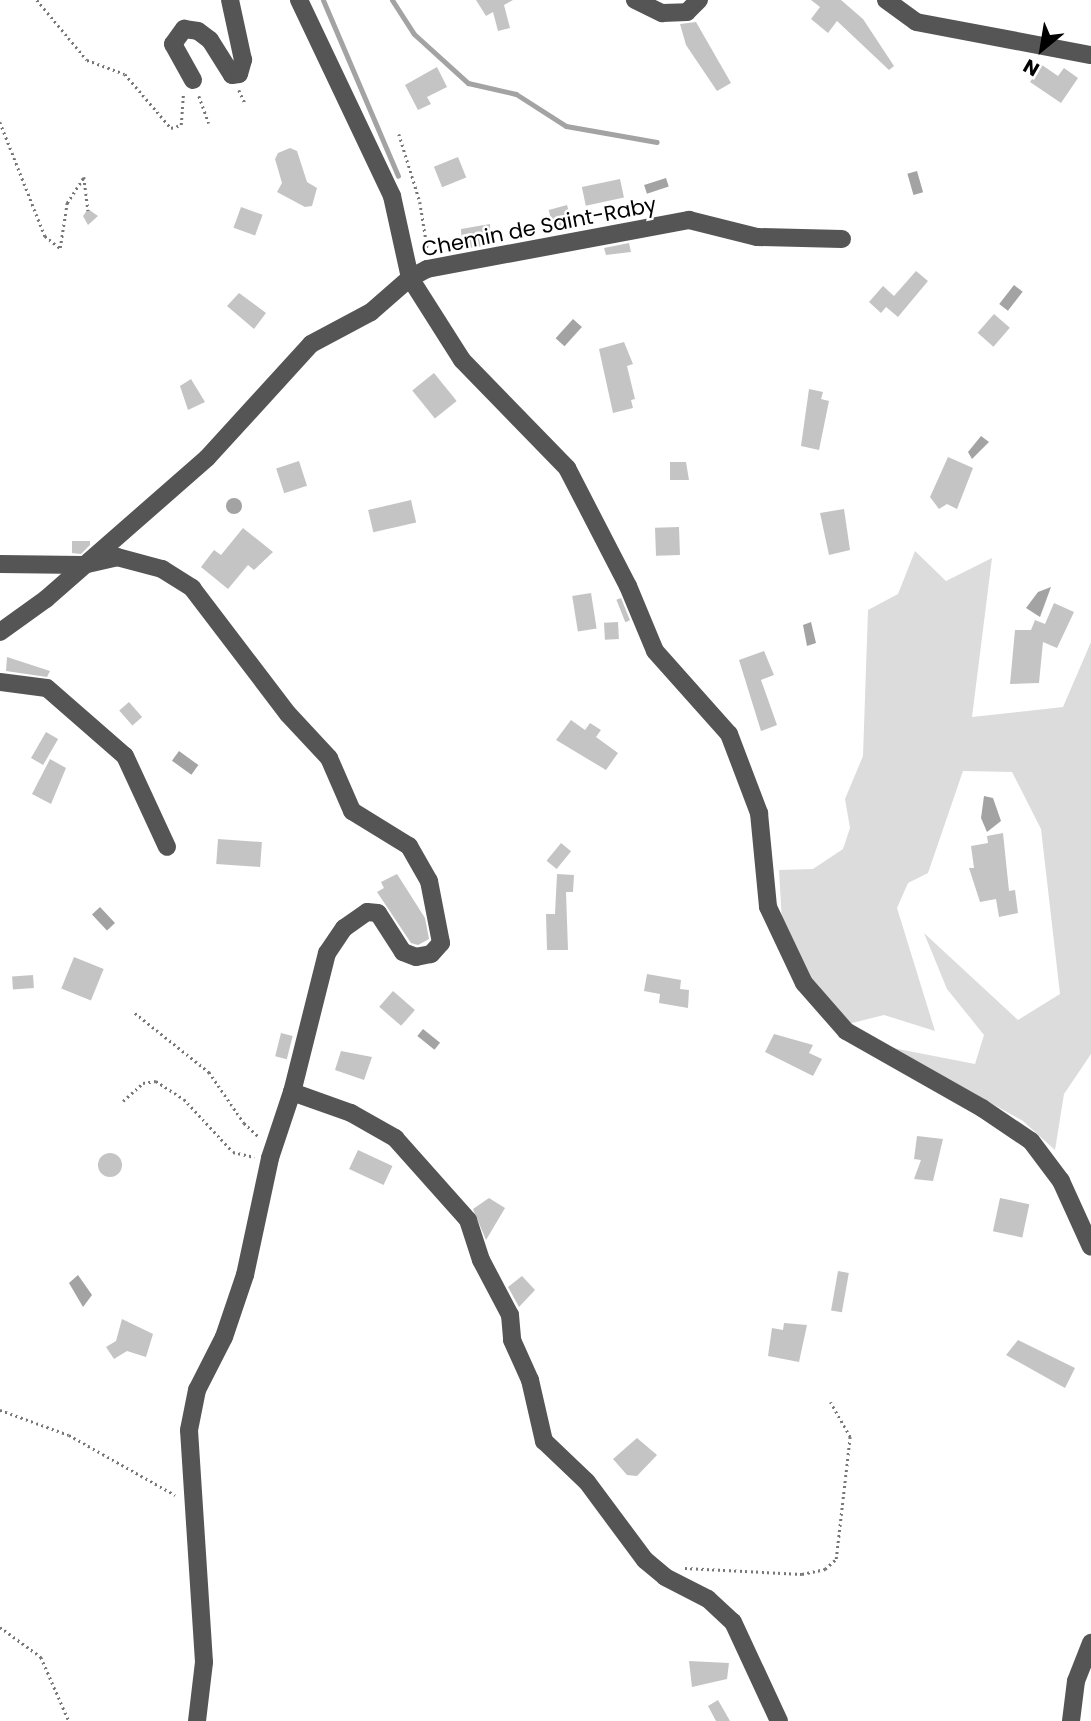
<!DOCTYPE html>
<style>
body{margin:0}
#map{position:relative;width:1091px;height:1721px;overflow:hidden;background:#fff;font-family:Poppins,sans-serif}
div>[style]{position:absolute}
[style*='--x']{left:calc(var(--x)*1px);top:calc(var(--y)*1px);width:calc(var(--w)*1px);rotate:calc(var(--a)*1deg)}
.green>*{inset:0;background:#dcdcdc}
.water>*{inset:0;background:#a3a3a3;transform-origin:0 0}
.round{border-radius:50%}
.stream>*{height:5px;margin:-2.5px;padding:0 2.5px;transform-origin:2.5px;border-radius:2.5px;background:#a3a3a3}
.building>*{inset:0;background:#c4c4c4;transform-origin:0 0}
.path>*{height:2.5px;margin-top:-1.25px;transform-origin:0;background:repeating-linear-gradient(90deg,#777 0 2px,transparent 0 5.5px)}
.minor>*{height:18px;margin:-9px;padding:0 9px;transform-origin:9px;border-radius:9px;background:#555}
span{translate:-50% -50%;white-space:nowrap;text-align:center;line-height:1.15;-webkit-text-stroke:5px #fff;paint-order:stroke}
.street-label{font-size:21px;color:#000}
.north{position:absolute;left:1007px;top:14px;width:70px;height:70px;-webkit-text-stroke:5px #fff;paint-order:stroke;rotate:210deg;font-size:19px;font-weight:700;line-height:28px;text-align:center;color:#000}
.north::after{content:'';display:block;margin:auto;width:24px;height:32px;background:#000;clip-path:polygon(50% 0,100% 100%,50% 72%,0 100%)}
</style>
<div id="map">
<div class="green">
<i style="clip-path:polygon(915px 551px,946px 581px,992px 558px,972px 717px,1063px 707px,1091px 642px,1091px 1054px,1064px 1094px,1055px 1150px,1023px 1121px,893px 1048px,975px 1064px,984px 1035px,947px 989px,924px 933px,1018px 1020px,1060px 994px,1041px 829px,1012px 772px,963px 771px,928px 873px,908px 883px,897px 908px,935px 1031px,884px 1015px,848px 1024px,800px 963px,782px 922px,779px 870px,813px 869px,843px 849px,850px 828px,845px 799px,863px 756px,868px 610px,898px 594px)"></i>
</div>
<div class="water">
<i style="left:917px;top:171px;width:22px;height:10px;rotate:74deg"></i>
<i style="left:666px;top:178px;width:9px;height:23px;rotate:72deg"></i>
<i style="left:1014px;top:285px;width:11px;height:24px;rotate:38deg"></i>
<i style="left:573px;top:319px;width:12px;height:26px;rotate:42deg"></i>
<i style="clip-path:polygon(981px 436px,989px 442px,972px 459px,968px 452px)"></i>
<i class="round" style="left:226px;top:498px;width:16px;height:16px"></i>
<i style="clip-path:polygon(1051px 587px,1040px 617px,1026px 608px,1038px 592px)"></i>
<i style="clip-path:polygon(811px 622px,816px 643px,807px 646px,803px 625px)"></i>
<i style="left:179px;top:751px;width:24px;height:12px;rotate:36deg"></i>
<i style="clip-path:polygon(984px 796px,993px 798px,1001px 821px,987px 832px,981px 818px)"></i>
<i style="left:100px;top:907px;width:22px;height:11px;rotate:47deg"></i>
<i style="left:423px;top:1029px;width:22px;height:9px;rotate:39deg"></i>
<i style="clip-path:polygon(78px 1275px,92px 1295px,83px 1307px,69px 1283px)"></i>
</div>
<div class="stream">
<i style="--x:323;--y:0;--w:191;--a:66.9"></i>
<i style="--x:392;--y:0;--w:40;--a:57.1"></i>
<i style="--x:414;--y:34;--w:73;--a:42.2"></i>
<i style="--x:468;--y:83;--w:49;--a:12.9"></i>
<i style="--x:516;--y:94;--w:59;--a:32.6"></i>
<i style="--x:566;--y:126;--w:92;--a:10"></i>
</div>
<div class="building">
<i style="clip-path:polygon(476px 0,513px 0,504px 5px,510px 28px,498px 31px,493px 12px,486px 16px)"></i>
<i style="clip-path:polygon(811px 0,841px 0,863px 19px,894px 66px,889px 70px,837px 21px,828px 33px,811px 19px,820px 7px)"></i>
<i style="clip-path:polygon(696px 22px,731px 83px,717px 91px,686px 45px,680px 24px)"></i>
<i style="clip-path:polygon(1042px 65px,1058px 76px,1064px 68px,1078px 78px,1061px 103px,1030px 82px)"></i>
<i style="clip-path:polygon(437px 67px,447px 87px,427px 97px,431px 104px,418px 110px,405px 85px)"></i>
<i style="clip-path:polygon(290px 148px,297px 151px,307px 182px,317px 188px,312px 206px,305px 207px,277px 192px,282px 183px,275px 159px,278px 153px)"></i>
<i style="left:458px;top:157px;width:22px;height:26px;rotate:68deg"></i>
<i style="left:620px;top:179px;width:19px;height:39px;rotate:78deg"></i>
<i style="left:567px;top:205px;width:20px;height:19px;rotate:75deg"></i>
<i style="left:241px;top:207px;width:23px;height:22px;rotate:20deg"></i>
<i style="clip-path:polygon(88px 209px,98px 216px,88px 225px,83px 216px)"></i>
<i style="clip-path:polygon(490px 224px,491px 245px,462px 249px,461px 229px)"></i>
<i style="clip-path:polygon(629px 243px,631px 252px,606px 255px,604px 248px)"></i>
<i style="clip-path:polygon(916px 271px,928px 281px,898px 317px,886px 307px,881px 313px,869px 302px,883px 286px,894px 296px)"></i>
<i style="clip-path:polygon(239px 293px,266px 313px,254px 329px,227px 306px)"></i>
<i style="left:994px;top:314px;width:21px;height:25px;rotate:41deg"></i>
<i style="clip-path:polygon(624px 342px,633px 364px,627px 366px,635px 399px,631px 400px,633px 408px,613px 413px,599px 349px)"></i>
<i style="left:434px;top:373px;width:36px;height:28px;rotate:51deg"></i>
<i style="clip-path:polygon(191px 379px,205px 402px,188px 410px,180px 386px)"></i>
<i style="clip-path:polygon(809px 389px,823px 392px,821px 399px,829px 401px,819px 450px,801px 446px)"></i>
<i style="clip-path:polygon(948px 457px,973px 468px,957px 509px,947px 504px,939px 509px,930px 497px)"></i>
<i style="left:299px;top:461px;width:26px;height:24px;rotate:72deg"></i>
<i style="clip-path:polygon(670px 462px,686px 462px,689px 480px,670px 480px)"></i>
<i style="left:411px;top:500px;width:23px;height:44px;rotate:77deg"></i>
<i style="clip-path:polygon(844px 509px,850px 550px,829px 555px,820px 513px)"></i>
<i style="left:679px;top:527px;width:28px;height:24px;rotate:88deg"></i>
<i style="clip-path:polygon(243px 528px,273px 552px,254px 570px,248px 565px,228px 589px,201px 567px,214px 550px,221px 555px)"></i>
<i style="clip-path:polygon(72px 541px,90px 541px,90px 545px,81px 554px,72px 553px)"></i>
<i style="left:591px;top:593px;width:36px;height:19px;rotate:81deg"></i>
<i style="left:621px;top:598px;width:24px;height:5px;rotate:68deg"></i>
<i style="clip-path:polygon(1054px 603px,1074px 612px,1057px 648px,1043px 642px,1039px 683px,1010px 684px,1015px 630px,1031px 630px,1035px 620px,1045px 624px)"></i>
<i style="left:618px;top:622px;width:17px;height:14px;rotate:87deg"></i>
<i style="clip-path:polygon(764px 651px,774px 675px,761px 680px,777px 725px,761px 731px,739px 660px)"></i>
<i style="clip-path:polygon(7px 657px,50px 671px,47px 677px,6px 671px)"></i>
<i style="left:129px;top:702px;width:20px;height:13px;rotate:49deg"></i>
<i style="clip-path:polygon(571px 720px,585px 730px,590px 723px,601px 730px,596px 737px,618px 753px,606px 770px,556px 740px)"></i>
<i style="left:46px;top:732px;width:14px;height:30px;rotate:30deg"></i>
<i style="clip-path:polygon(50px 759px,66px 768px,51px 804px,32px 794px)"></i>
<i style="clip-path:polygon(1003px 833px,1009px 891px,1015px 890px,1018px 913px,999px 917px,996px 899px,980px 902px,969px 868px,974px 868px,971px 846px,988px 843px,987px 836px)"></i>
<i style="left:218px;top:839px;width:44px;height:25px;rotate:4deg"></i>
<i style="left:561px;top:843px;width:13px;height:23px;rotate:39deg"></i>
<i style="clip-path:polygon(397px 874px,425px 918px,429px 939px,418px 945px,411px 943px,377px 892px,384px 888px,381px 882px)"></i>
<i style="clip-path:polygon(557px 874px,574px 875px,573px 892px,566px 892px,568px 950px,547px 950px,546px 914px,555px 914px)"></i>
<i style="left:74px;top:957px;width:32px;height:34px;rotate:22deg"></i>
<i style="clip-path:polygon(647px 974px,681px 980px,680px 989px,689px 990px,688px 1008px,659px 1003px,660px 994px,644px 991px)"></i>
<i style="left:33px;top:975px;width:13px;height:21px;rotate:86deg"></i>
<i style="left:393px;top:991px;width:29px;height:21px;rotate:41deg"></i>
<i style="left:281px;top:1033px;width:12px;height:24px;rotate:14deg"></i>
<i style="clip-path:polygon(774px 1034px,813px 1045px,809px 1053px,822px 1059px,813px 1076px,765px 1052px)"></i>
<i style="clip-path:polygon(341px 1051px,372px 1057px,364px 1080px,335px 1070px)"></i>
<i style="clip-path:polygon(917px 1136px,943px 1139px,933px 1181px,914px 1179px,921px 1160px,914px 1159px)"></i>
<i style="left:358px;top:1150px;width:38px;height:21px;rotate:25deg"></i>
<i class="round" style="left:98px;top:1153px;width:24px;height:24px"></i>
<i style="clip-path:polygon(489px 1198px,505px 1208px,486px 1240px,473px 1209px)"></i>
<i style="left:1000px;top:1198px;width:30px;height:34px;rotate:12deg"></i>
<i style="left:838px;top:1271px;width:11px;height:40px;rotate:10deg"></i>
<i style="clip-path:polygon(522px 1276px,535px 1290px,519px 1307px,508px 1287px)"></i>
<i style="clip-path:polygon(122px 1319px,153px 1334px,146px 1357px,127px 1351px,114px 1359px,106px 1347px,116px 1341px)"></i>
<i style="clip-path:polygon(784px 1323px,807px 1325px,799px 1362px,768px 1356px,772px 1328px,783px 1330px)"></i>
<i style="clip-path:polygon(1018px 1340px,1075px 1368px,1065px 1388px,1006px 1355px)"></i>
<i style="clip-path:polygon(637px 1438px,657px 1455px,637px 1476px,627px 1475px,613px 1459px)"></i>
<i style="clip-path:polygon(689px 1661px,729px 1663px,727px 1679px,692px 1687px)"></i>
<i style="clip-path:polygon(718px 1700px,730px 1721px,716px 1721px,708px 1706px)"></i>
</div>
<div class="path">
<i style="--x:37;--y:0;--w:78;--a:50.2"></i>
<i style="--x:87;--y:60;--w:40;--a:20.2"></i>
<i style="--x:125;--y:74;--w:71;--a:49.6"></i>
<i style="--x:171;--y:128;--w:10;--a:-17"></i>
<i style="--x:181;--y:125;--w:32;--a:-86"></i>
<i style="--x:239;--y:90;--w:14;--a:65"></i>
<i style="--x:199;--y:96;--w:29;--a:70"></i>
<i style="--x:0;--y:122;--w:123;--a:68.5"></i>
<i style="--x:45;--y:236;--w:19;--a:39"></i>
<i style="--x:60;--y:248;--w:46;--a:-81.2"></i>
<i style="--x:67;--y:203;--w:31;--a:-57"></i>
<i style="--x:84;--y:177;--w:34;--a:83"></i>
<i style="--x:399;--y:134;--w:71;--a:72.8"></i>
<i style="--x:420;--y:202;--w:51;--a:80.9"></i>
<i style="--x:135;--y:1013;--w:95;--a:38.6"></i>
<i style="--x:209;--y:1072;--w:62;--a:55.5"></i>
<i style="--x:244;--y:1123;--w:21;--a:43"></i>
<i style="--x:123;--y:1101;--w:27;--a:-42"></i>
<i style="--x:143;--y:1083;--w:13;--a:-9"></i>
<i style="--x:156;--y:1081;--w:33;--a:33"></i>
<i style="--x:184;--y:1099;--w:72;--a:47.2"></i>
<i style="--x:233;--y:1152;--w:22;--a:13"></i>
<i style="--x:0;--y:1410;--w:73;--a:19.9"></i>
<i style="--x:69;--y:1435;--w:122;--a:29.5"></i>
<i style="--x:685;--y:1568;--w:117;--a:2.9"></i>
<i style="--x:802;--y:1574;--w:24;--a:-12"></i>
<i style="--x:825;--y:1569;--w:15;--a:-42"></i>
<i style="--x:836;--y:1559;--w:123;--a:-83.5"></i>
<i style="--x:850;--y:1437;--w:40;--a:-119.7"></i>
<i style="--x:0;--y:1627;--w:51;--a:36.2"></i>
<i style="--x:41;--y:1657;--w:70;--a:66.4"></i>
</div>
<div class="minor">
<i style="--x:299;--y:0;--w:217;--a:64.6"></i>
<i style="--x:392;--y:196;--w:84;--a:77.6"></i>
<i style="--x:410;--y:278;--w:97;--a:57.6"></i>
<i style="--x:462;--y:360;--w:151;--a:45.8"></i>
<i style="--x:567;--y:468;--w:133;--a:62.7"></i>
<i style="--x:628;--y:586;--w:70;--a:67.4"></i>
<i style="--x:655;--y:651;--w:111;--a:48.3"></i>
<i style="--x:729;--y:734;--w:85;--a:69.2"></i>
<i style="--x:759;--y:813;--w:94;--a:84.5"></i>
<i style="--x:768;--y:907;--w:84;--a:64.7"></i>
<i style="--x:804;--y:983;--w:64;--a:48.8"></i>
<i style="--x:846;--y:1031;--w:156;--a:29.5"></i>
<i style="--x:982;--y:1108;--w:59;--a:34"></i>
<i style="--x:1031;--y:1141;--w:50;--a:53.1"></i>
<i style="--x:1061;--y:1181;--w:72;--a:65.6"></i>
<i style="--x:635;--y:0;--w:30;--a:26"></i>
<i style="--x:662;--y:13;--w:25;--a:-2"></i>
<i style="--x:687;--y:12;--w:17;--a:-45"></i>
<i style="--x:886;--y:0;--w:37;--a:36"></i>
<i style="--x:916;--y:22;--w:178;--a:10.7"></i>
<i style="--x:193;--y:80;--w:41;--a:-119.1"></i>
<i style="--x:173;--y:44;--w:19;--a:-54"></i>
<i style="--x:184;--y:29;--w:14;--a:8"></i>
<i style="--x:198;--y:31;--w:15;--a:37"></i>
<i style="--x:210;--y:40;--w:41;--a:57.8"></i>
<i style="--x:232;--y:75;--w:7;--a:-8"></i>
<i style="--x:239;--y:74;--w:15;--a:-74"></i>
<i style="--x:243;--y:60;--w:61;--a:-102.2"></i>
<i style="--x:0;--y:564;--w:83;--a:0.7"></i>
<i style="--x:83;--y:565;--w:35;--a:-13"></i>
<i style="--x:117;--y:557;--w:47;--a:14.9"></i>
<i style="--x:162;--y:569;--w:36;--a:32"></i>
<i style="--x:192;--y:588;--w:158;--a:52.7"></i>
<i style="--x:288;--y:714;--w:60;--a:47"></i>
<i style="--x:329;--y:758;--w:58;--a:66.5"></i>
<i style="--x:352;--y:811;--w:67;--a:31.6"></i>
<i style="--x:409;--y:846;--w:40;--a:60.3"></i>
<i style="--x:429;--y:881;--w:63;--a:79"></i>
<i style="--x:441;--y:943;--w:15;--a:132"></i>
<i style="--x:431;--y:954;--w:15;--a:169"></i>
<i style="--x:416;--y:957;--w:14;--a:-159"></i>
<i style="--x:403;--y:952;--w:46;--a:-122.7"></i>
<i style="--x:378;--y:913;--w:11;--a:-175"></i>
<i style="--x:367;--y:912;--w:28;--a:145"></i>
<i style="--x:344;--y:928;--w:30;--a:124"></i>
<i style="--x:327;--y:953;--w:143;--a:104.1"></i>
<i style="--x:292;--y:1092;--w:63;--a:19.6"></i>
<i style="--x:351;--y:1113;--w:51;--a:29.6"></i>
<i style="--x:395;--y:1138;--w:110;--a:48.3"></i>
<i style="--x:468;--y:1220;--w:42;--a:72"></i>
<i style="--x:481;--y:1260;--w:62;--a:62.2"></i>
<i style="--x:510;--y:1315;--w:25;--a:85"></i>
<i style="--x:512;--y:1340;--w:44;--a:65.8"></i>
<i style="--x:530;--y:1380;--w:63;--a:77.1"></i>
<i style="--x:544;--y:1441;--w:59;--a:43.6"></i>
<i style="--x:587;--y:1482;--w:97;--a:53.4"></i>
<i style="--x:645;--y:1560;--w:26;--a:40"></i>
<i style="--x:665;--y:1577;--w:48;--a:27.1"></i>
<i style="--x:708;--y:1599;--w:34;--a:43"></i>
<i style="--x:733;--y:1622;--w:109;--a:65.1"></i>
<i style="--x:0;--y:632;--w:57;--a:-35.7"></i>
<i style="--x:46;--y:599;--w:214;--a:-41.2"></i>
<i style="--x:207;--y:458;--w:154;--a:-47.6"></i>
<i style="--x:311;--y:344;--w:68;--a:-28.1"></i>
<i style="--x:371;--y:312;--w:52;--a:-41.1"></i>
<i style="--x:410;--y:278;--w:19;--a:-28"></i>
<i style="--x:427;--y:269;--w:267;--a:-10.6"></i>
<i style="--x:689;--y:220;--w:70;--a:14"></i>
<i style="--x:757;--y:237;--w:85;--a:1.3"></i>
<i style="--x:0;--y:682;--w:47;--a:7.3"></i>
<i style="--x:47;--y:688;--w:103;--a:41.1"></i>
<i style="--x:125;--y:756;--w:100;--a:65.2"></i>
<i style="--x:197;--y:1721;--w:59;--a:-83.2"></i>
<i style="--x:204;--y:1662;--w:232;--a:-93.7"></i>
<i style="--x:189;--y:1430;--w:41;--a:-78.7"></i>
<i style="--x:197;--y:1390;--w:59;--a:-63"></i>
<i style="--x:224;--y:1337;--w:65;--a:-71.3"></i>
<i style="--x:245;--y:1275;--w:120;--a:-77.9"></i>
<i style="--x:270;--y:1158;--w:70;--a:-71.6"></i>
<i style="--x:1071;--y:1721;--w:40;--a:-82.9"></i>
<i style="--x:1076;--y:1681;--w:41;--a:-68.5"></i>
</div>
<div class="street-label">
<span style="left:539px;top:227px;rotate:-11deg">Chemin de Saint-Raby</span>
</div>
<div class="north">N</div>
</div>
